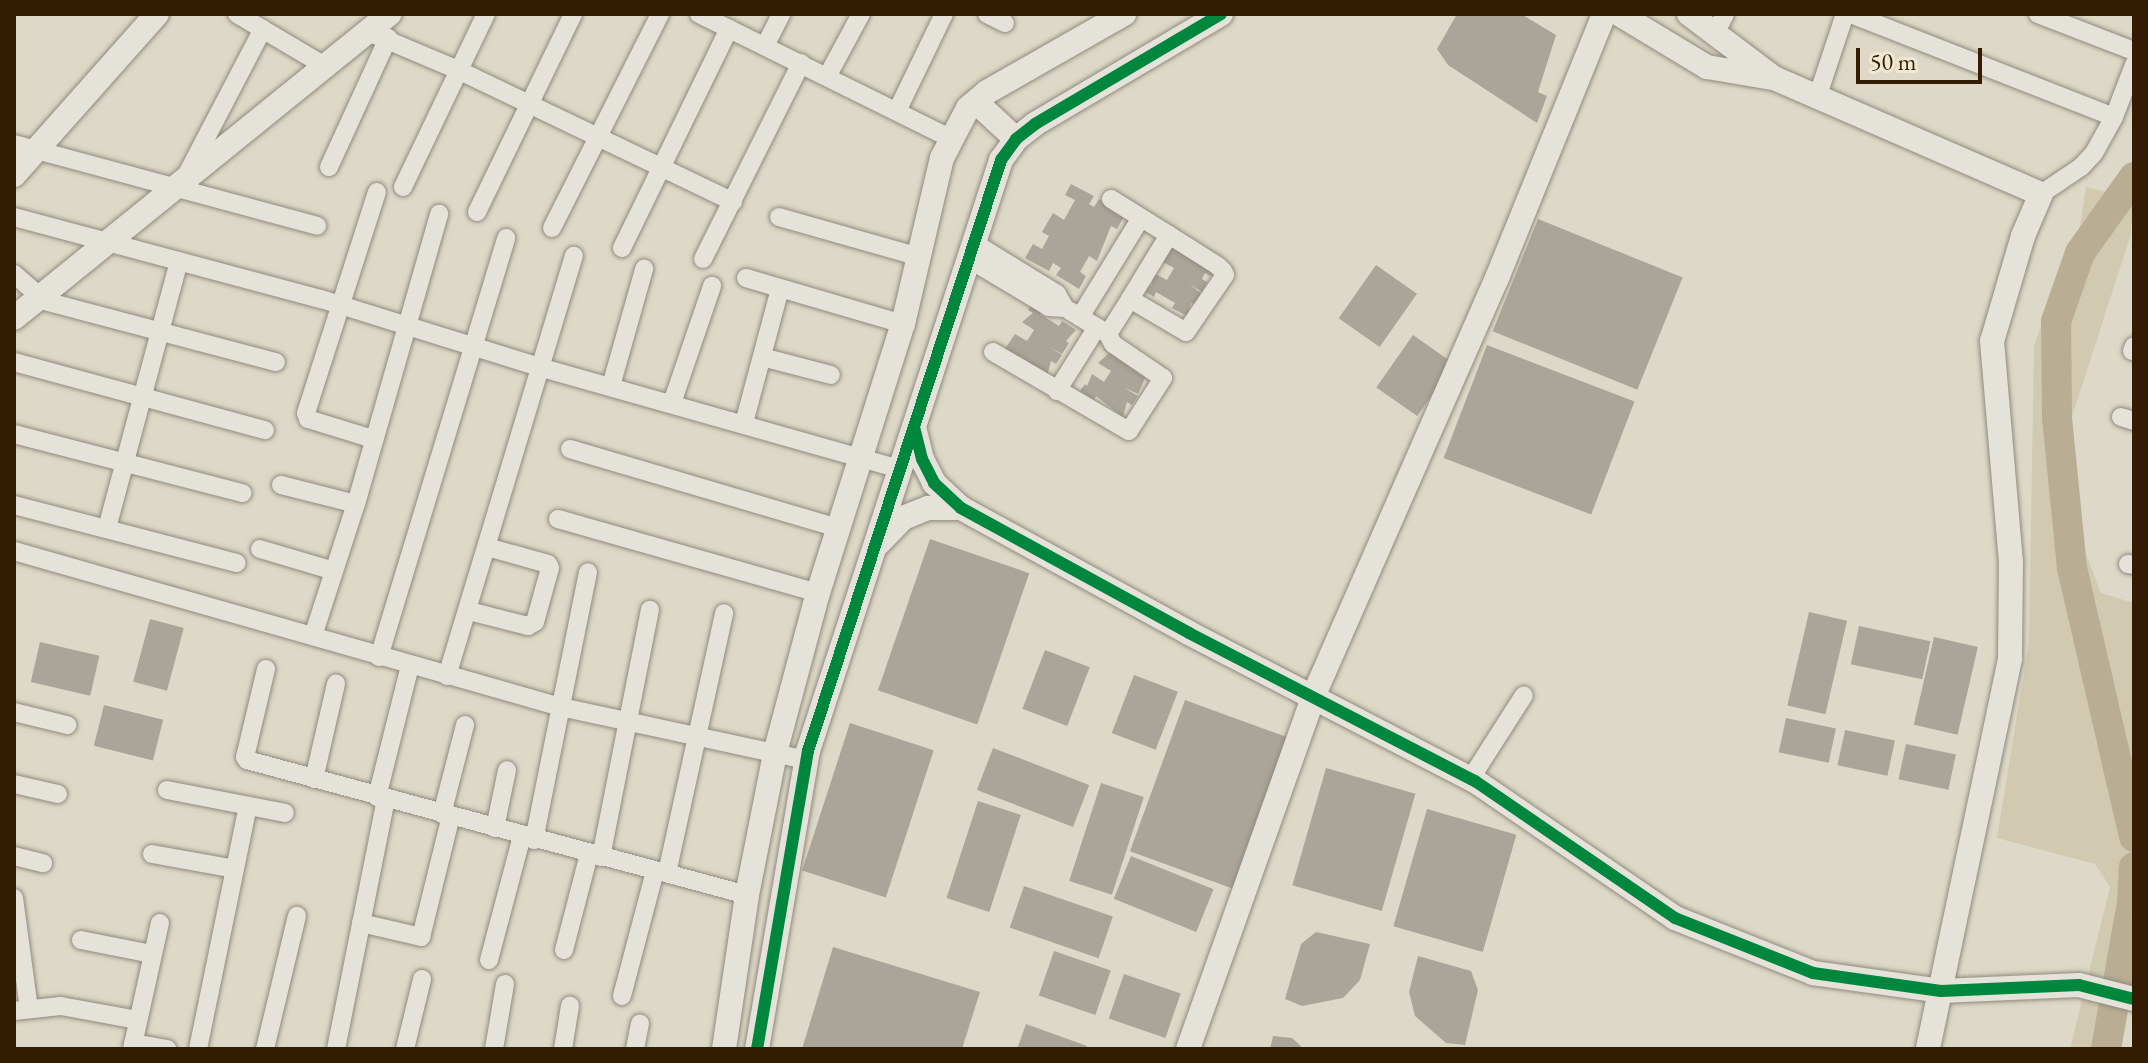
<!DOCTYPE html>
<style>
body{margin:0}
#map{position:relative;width:2148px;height:1063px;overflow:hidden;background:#ddd8c7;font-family:"EB Garamond",serif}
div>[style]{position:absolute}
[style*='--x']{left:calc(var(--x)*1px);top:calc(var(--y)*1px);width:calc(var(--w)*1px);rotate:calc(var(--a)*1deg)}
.green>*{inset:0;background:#d1c9b0}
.river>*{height:30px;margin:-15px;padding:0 15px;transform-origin:15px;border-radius:15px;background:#b9ad94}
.building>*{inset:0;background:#aba599;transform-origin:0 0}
.roads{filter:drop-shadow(0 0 2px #908a7d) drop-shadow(0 0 2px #908a7d)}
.street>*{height:18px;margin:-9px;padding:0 9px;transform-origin:9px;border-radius:9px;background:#e5e2da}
.secondary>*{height:24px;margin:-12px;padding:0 12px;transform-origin:12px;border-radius:12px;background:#e5e2da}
.cycleway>*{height:12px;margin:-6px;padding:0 6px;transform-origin:6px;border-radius:6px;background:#00873e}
span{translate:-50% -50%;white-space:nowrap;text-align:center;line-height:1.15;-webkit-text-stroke:7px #efe9d4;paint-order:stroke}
.frame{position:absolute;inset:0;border:16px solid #331c03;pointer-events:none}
.scale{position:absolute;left:1856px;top:48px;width:126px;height:36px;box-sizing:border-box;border:4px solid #331c03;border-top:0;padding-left:10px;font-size:24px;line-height:28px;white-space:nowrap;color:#331c03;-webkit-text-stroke:6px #efe9d4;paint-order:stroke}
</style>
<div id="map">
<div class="green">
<i style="clip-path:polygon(2086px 187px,2134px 199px,2130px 237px,2065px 438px,2084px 549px,2101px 593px,2134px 603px,2134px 914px,2109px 1049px,2070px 1049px,2110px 887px,2095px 864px,1997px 838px,2029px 642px,2034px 345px,2080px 227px)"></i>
</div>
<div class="river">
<i style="--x:2134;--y:177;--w:93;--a:125.4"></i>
<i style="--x:2080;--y:253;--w:72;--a:109.4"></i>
<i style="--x:2056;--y:321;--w:97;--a:89.4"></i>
<i style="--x:2057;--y:418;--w:151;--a:84.3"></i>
<i style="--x:2072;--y:568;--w:276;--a:77"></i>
<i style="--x:2106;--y:1049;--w:148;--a:-79.9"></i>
<i style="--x:2132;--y:903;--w:36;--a:-87"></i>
</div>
<div class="building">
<i style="clip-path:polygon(1457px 14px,1521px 14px,1556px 35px,1538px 92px,1547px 96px,1537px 123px,1448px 65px,1437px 49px)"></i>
<i style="clip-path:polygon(1071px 184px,1094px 196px,1089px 204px,1094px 207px,1099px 199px,1125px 214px,1117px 229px,1111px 226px,1097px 261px,1089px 256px,1080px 272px,1086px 276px,1079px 289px,1056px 275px,1061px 268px,1053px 263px,1049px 271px,1025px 258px,1033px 244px,1042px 249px,1049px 236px,1042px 232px,1053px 213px,1064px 220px,1075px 200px,1065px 195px)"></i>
<i style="left:1538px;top:219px;width:156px;height:121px;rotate:22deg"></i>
<i style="clip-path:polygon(1170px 243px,1184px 251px,1183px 255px,1213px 268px,1210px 276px,1205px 273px,1202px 279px,1207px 282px,1202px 292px,1189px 284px,1201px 293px,1195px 304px,1191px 303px,1187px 316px,1172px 308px,1175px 303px,1156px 292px,1154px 297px,1142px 290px,1146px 284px,1151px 286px,1154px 273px,1167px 280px,1174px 268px,1161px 261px,1169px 252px)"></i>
<i style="left:1376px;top:265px;width:50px;height:65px;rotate:35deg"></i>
<i style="clip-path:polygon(1032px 303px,1043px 310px,1040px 314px,1059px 326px,1062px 321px,1076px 330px,1066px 341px,1069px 343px,1062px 354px,1049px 347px,1062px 355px,1056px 364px,1051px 361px,1047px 376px,1020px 356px,1018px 359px,1004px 350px,1015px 334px,1027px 341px,1034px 330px,1022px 322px,1033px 313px,1028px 310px)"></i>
<i style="left:1413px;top:335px;width:50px;height:64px;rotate:35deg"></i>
<i style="clip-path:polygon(1108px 344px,1146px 376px,1138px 394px,1125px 388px,1138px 396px,1132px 405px,1127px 402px,1123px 417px,1096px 396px,1094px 400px,1080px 391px,1085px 384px,1087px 386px,1092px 374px,1104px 382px,1111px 371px,1098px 363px,1109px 353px,1104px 350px)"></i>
<i style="left:1487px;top:345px;width:158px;height:121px;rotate:21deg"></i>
<i style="left:930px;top:539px;width:105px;height:160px;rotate:19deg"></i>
<i style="left:1809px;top:612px;width:39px;height:96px;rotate:13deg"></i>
<i style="left:150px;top:619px;width:35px;height:65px;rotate:15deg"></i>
<i style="left:1859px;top:626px;width:73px;height:39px;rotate:12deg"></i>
<i style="left:1934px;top:637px;width:45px;height:90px;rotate:13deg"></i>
<i style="left:40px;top:642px;width:61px;height:41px;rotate:13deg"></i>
<i style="left:1045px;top:650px;width:48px;height:63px;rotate:21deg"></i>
<i style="left:1134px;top:675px;width:47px;height:62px;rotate:21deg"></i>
<i style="left:1185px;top:700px;width:112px;height:161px;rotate:20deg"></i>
<i style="left:104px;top:705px;width:61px;height:42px;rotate:14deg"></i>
<i style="left:1786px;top:718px;width:51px;height:35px;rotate:12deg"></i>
<i style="left:850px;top:723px;width:88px;height:155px;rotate:18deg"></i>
<i style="left:1845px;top:730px;width:51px;height:36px;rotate:12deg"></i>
<i style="left:1906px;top:744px;width:51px;height:36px;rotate:12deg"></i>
<i style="left:993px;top:748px;width:103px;height:45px;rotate:21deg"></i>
<i style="left:1326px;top:768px;width:93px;height:122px;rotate:16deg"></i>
<i style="left:1101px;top:783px;width:45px;height:103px;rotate:18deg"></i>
<i style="left:978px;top:801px;width:45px;height:102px;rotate:18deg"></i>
<i style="left:1427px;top:809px;width:93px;height:122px;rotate:16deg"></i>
<i style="left:1131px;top:856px;width:89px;height:46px;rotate:22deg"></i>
<i style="left:1024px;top:886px;width:94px;height:44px;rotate:19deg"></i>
<i style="clip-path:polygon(1316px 932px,1370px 944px,1360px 980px,1343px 998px,1302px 1006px,1285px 999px,1301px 944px)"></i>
<i style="clip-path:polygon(833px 947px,980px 992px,962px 1049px,802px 1049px)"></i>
<i style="left:1054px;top:951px;width:60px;height:47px;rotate:19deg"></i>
<i style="clip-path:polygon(1418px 956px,1471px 971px,1478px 990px,1465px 1045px,1446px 1043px,1415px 1016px,1409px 992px)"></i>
<i style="left:1124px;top:974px;width:60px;height:47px;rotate:19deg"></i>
<i style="clip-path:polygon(1026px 1024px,1087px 1046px,1086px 1049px,1017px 1049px)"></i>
<i style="clip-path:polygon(1273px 1036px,1292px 1038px,1304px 1049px,1270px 1049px)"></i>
</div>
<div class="roads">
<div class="street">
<i style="--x:237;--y:14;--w:100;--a:30.7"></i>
<i style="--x:699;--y:14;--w:280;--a:26.3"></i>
<i style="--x:987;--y:14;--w:20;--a:27"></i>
<i style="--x:1851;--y:14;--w:282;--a:21.4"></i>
<i style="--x:2038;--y:14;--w:103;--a:21.1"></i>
<i style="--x:368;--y:32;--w:98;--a:22.9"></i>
<i style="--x:458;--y:70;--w:305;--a:25.6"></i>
<i style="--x:1716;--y:32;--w:20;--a:-63"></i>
<i style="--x:765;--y:46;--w:36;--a:-63"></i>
<i style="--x:828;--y:75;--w:69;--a:-61.6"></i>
<i style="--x:1817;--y:98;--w:89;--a:-71.6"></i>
<i style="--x:898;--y:109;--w:106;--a:-64.2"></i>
<i style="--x:14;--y:144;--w:314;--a:15.1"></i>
<i style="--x:329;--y:167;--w:142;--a:-65.4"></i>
<i style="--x:186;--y:176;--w:166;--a:-62.4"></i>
<i style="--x:403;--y:187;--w:192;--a:-64.4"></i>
<i style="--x:2041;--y:194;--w:48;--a:-34"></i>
<i style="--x:2081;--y:167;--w:19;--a:-47"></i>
<i style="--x:2094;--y:153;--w:41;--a:-60.9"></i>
<i style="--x:2114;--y:117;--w:56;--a:-69"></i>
<i style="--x:1111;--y:199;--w:68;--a:31.8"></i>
<i style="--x:1169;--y:235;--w:58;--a:32.3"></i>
<i style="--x:1218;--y:266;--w:7;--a:45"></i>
<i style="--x:1223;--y:271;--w:4;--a:63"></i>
<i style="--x:1225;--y:275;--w:69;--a:124.4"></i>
<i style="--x:1186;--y:332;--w:65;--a:-149.5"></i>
<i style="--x:1130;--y:299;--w:75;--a:-58.6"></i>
<i style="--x:477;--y:212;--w:220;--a:-64.1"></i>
<i style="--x:14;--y:217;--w:318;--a:15"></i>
<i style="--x:321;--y:299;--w:228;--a:17.3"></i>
<i style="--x:539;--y:367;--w:375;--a:15.8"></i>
<i style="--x:779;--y:217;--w:146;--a:15.9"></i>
<i style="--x:552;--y:228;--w:240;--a:-63.2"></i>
<i style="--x:622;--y:248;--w:244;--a:-64"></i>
<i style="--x:703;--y:259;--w:219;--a:-63.4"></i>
<i style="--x:969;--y:259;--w:93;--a:31"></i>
<i style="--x:1049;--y:307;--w:16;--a:4"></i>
<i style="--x:1065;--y:308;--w:16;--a:-120"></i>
<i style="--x:1057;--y:294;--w:97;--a:-148.4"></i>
<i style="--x:14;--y:274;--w:33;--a:41"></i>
<i style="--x:746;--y:278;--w:164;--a:16.3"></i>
<i style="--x:37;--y:299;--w:247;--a:14.8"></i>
<i style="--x:1070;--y:311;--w:44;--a:31.2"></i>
<i style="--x:1108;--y:334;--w:41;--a:-57.8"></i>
<i style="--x:1080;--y:317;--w:116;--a:-58.4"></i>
<i style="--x:2132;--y:351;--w:5;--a:-68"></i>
<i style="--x:993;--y:352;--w:157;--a:30.2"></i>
<i style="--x:1129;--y:431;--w:63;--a:-57.3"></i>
<i style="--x:1163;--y:378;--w:60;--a:-145.8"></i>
<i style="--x:1113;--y:344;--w:11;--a:-117"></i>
<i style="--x:762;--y:357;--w:71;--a:14.6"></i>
<i style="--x:14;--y:362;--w:260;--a:15.2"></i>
<i style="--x:611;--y:386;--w:122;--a:-74.2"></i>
<i style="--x:1057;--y:391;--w:75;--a:-58"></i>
<i style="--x:672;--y:403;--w:124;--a:-71.1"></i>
<i style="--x:2121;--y:417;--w:14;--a:17"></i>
<i style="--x:744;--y:423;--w:139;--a:-75"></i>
<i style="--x:14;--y:434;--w:236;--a:14.5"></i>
<i style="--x:373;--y:439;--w:68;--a:-162.9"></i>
<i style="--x:308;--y:419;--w:6;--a:-108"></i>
<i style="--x:306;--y:413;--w:232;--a:-72.2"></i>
<i style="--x:570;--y:449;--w:279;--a:16.4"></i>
<i style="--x:281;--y:485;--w:77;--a:14.2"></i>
<i style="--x:14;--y:505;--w:230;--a:14.6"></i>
<i style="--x:558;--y:519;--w:270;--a:15.9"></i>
<i style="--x:107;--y:528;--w:276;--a:-74.9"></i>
<i style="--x:260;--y:549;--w:77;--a:16.6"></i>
<i style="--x:14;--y:551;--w:569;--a:15.92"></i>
<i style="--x:561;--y:707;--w:252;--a:12.2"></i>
<i style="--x:2128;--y:564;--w:6;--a:9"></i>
<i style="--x:469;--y:611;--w:61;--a:14.3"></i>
<i style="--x:528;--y:626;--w:8;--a:-30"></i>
<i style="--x:535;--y:622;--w:56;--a:-74.5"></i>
<i style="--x:550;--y:568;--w:4;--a:-117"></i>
<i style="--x:548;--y:564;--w:63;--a:-164.4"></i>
<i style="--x:313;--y:636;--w:139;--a:-72"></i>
<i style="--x:356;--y:504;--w:302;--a:-74"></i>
<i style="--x:379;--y:657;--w:438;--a:-73.1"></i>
<i style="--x:266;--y:669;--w:90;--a:103.4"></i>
<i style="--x:245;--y:757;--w:4;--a:56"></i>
<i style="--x:247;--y:760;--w:518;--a:15.11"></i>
<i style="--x:447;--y:676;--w:439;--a:-73.2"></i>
<i style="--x:14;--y:712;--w:55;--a:13.8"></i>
<i style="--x:1471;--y:778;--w:98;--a:-57.4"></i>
<i style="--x:314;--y:779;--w:98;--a:-77"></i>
<i style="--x:14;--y:784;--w:45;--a:12.8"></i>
<i style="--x:167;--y:790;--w:120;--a:11"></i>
<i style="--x:377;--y:797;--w:135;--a:-75.9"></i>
<i style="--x:442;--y:814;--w:92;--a:-75.5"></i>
<i style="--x:495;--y:828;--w:59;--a:-78.3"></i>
<i style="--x:534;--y:840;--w:273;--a:-78.6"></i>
<i style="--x:152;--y:854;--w:84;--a:10.2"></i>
<i style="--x:14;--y:856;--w:30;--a:14"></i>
<i style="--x:601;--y:857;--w:252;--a:-78.8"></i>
<i style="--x:667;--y:873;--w:266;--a:-77.6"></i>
<i style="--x:14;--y:898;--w:112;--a:82.3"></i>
<i style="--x:361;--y:923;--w:62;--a:13.1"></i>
<i style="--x:421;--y:937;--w:125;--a:-76.1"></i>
<i style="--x:81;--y:940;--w:72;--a:11.2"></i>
<i style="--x:564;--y:950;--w:99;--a:-75.4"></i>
<i style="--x:489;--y:960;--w:128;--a:-75.1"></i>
<i style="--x:622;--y:996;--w:129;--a:-75.2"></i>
<i style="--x:14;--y:1011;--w:47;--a:-6.1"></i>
<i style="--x:61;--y:1006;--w:77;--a:10.4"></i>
<i style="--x:133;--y:1043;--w:35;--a:10"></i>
<i style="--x:132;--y:1049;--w:129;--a:-77.5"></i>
<i style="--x:198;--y:1049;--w:248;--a:-78.4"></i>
<i style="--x:265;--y:1049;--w:137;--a:-76.5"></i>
<i style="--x:336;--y:1049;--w:255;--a:-78.7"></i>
<i style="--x:405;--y:1049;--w:72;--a:-76.3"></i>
<i style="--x:494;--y:1049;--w:66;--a:-80.4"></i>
<i style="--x:563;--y:1049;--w:44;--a:-80.8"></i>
<i style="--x:635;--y:1049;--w:26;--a:-79"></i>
</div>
<div class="secondary">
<i style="--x:1619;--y:14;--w:103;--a:31.1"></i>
<i style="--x:1707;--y:67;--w:66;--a:9.6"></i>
<i style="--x:1689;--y:14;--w:106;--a:37"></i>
<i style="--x:1774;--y:78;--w:291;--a:23.5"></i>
<i style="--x:2041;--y:194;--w:46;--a:113.2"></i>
<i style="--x:2023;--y:236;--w:109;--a:106.4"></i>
<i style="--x:1992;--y:341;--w:222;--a:85.1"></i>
<i style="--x:2011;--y:562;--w:97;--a:90.6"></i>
<i style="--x:2010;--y:659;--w:399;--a:101.9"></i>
<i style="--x:976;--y:102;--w:54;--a:42.8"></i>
<i style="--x:14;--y:175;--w:215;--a:-48.4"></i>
<i style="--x:14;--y:318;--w:483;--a:-39"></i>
<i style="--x:914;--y:427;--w:33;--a:76"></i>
<i style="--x:922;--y:459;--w:27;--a:63"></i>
<i style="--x:934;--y:483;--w:37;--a:43"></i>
<i style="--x:961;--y:508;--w:260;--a:28.7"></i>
<i style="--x:1189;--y:633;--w:322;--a:27.4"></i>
<i style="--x:1475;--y:781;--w:242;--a:34.4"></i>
<i style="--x:1675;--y:918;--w:149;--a:21.7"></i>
<i style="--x:1813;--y:973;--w:129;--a:8"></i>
<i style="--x:1941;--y:991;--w:138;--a:-2.5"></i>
<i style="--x:2079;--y:985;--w:57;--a:14.3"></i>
<i style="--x:879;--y:543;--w:35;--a:-46"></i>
<i style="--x:903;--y:518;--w:27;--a:-22"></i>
<i style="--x:928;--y:508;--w:33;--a:0"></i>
<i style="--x:724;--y:1049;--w:156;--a:-81.5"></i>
<i style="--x:747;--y:895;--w:145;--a:-78.8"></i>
<i style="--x:775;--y:753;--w:166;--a:-75"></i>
<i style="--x:818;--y:593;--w:282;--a:-72.5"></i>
<i style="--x:903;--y:324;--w:171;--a:-76.8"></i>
<i style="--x:942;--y:158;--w:56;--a:-62.5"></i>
<i style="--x:968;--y:108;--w:25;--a:-40"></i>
<i style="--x:987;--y:92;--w:158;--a:-29.7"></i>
<i style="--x:757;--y:1049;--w:302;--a:-80.3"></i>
<i style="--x:808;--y:751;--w:622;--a:-71.91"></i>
<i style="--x:1001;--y:160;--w:26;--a:-54"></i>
<i style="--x:1016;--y:139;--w:24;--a:-38"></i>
<i style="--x:1035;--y:124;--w:216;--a:-30.6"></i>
<i style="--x:1188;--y:1049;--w:374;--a:-70.4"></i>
<i style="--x:1313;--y:697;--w:458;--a:-66.3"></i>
<i style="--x:1497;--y:278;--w:285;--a:-67.9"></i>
</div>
</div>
<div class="cycleway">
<i style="--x:914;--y:427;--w:33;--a:76"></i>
<i style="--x:922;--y:459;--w:27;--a:63"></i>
<i style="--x:934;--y:483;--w:37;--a:43"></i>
<i style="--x:961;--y:508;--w:260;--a:28.7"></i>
<i style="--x:1189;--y:633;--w:322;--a:27.4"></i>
<i style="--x:1475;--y:781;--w:242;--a:34.4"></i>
<i style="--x:1675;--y:918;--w:149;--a:21.7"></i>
<i style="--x:1813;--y:973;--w:129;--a:8"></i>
<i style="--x:1941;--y:991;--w:138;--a:-2.5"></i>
<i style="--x:2079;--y:985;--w:57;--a:14.3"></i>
<i style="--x:757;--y:1049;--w:302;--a:-80.3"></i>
<i style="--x:808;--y:751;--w:622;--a:-71.91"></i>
<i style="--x:1001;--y:160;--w:26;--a:-54"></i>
<i style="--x:1016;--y:139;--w:24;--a:-38"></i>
<i style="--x:1035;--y:124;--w:216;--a:-30.6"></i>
</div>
<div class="frame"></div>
<div class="scale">50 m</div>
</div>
